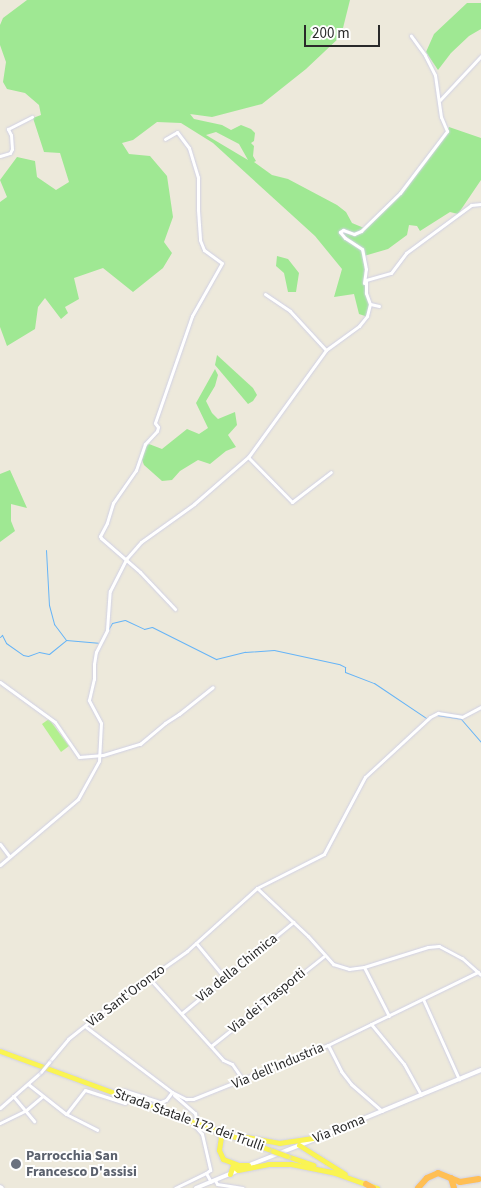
<!DOCTYPE html>
<style>
body{margin:0}
#map{position:relative;width:481px;height:1188px;overflow:hidden;background:#ede9db;font-family:"Source Sans 3",sans-serif}
div>[style]{position:absolute}
[style*='--x']{left:calc(var(--x)*1px);top:calc(var(--y)*1px);width:calc(var(--w)*1px);rotate:calc(var(--a)*1deg)}
.green>*{inset:0;background:#9fe893}
.pitch>*{inset:0;background:#b3f08e}
.stream>*{height:1px;margin:-0.5px;padding:0 0.5px;transform-origin:0.5px;border-radius:0.5px;background:#66b4f7}
.roads{filter:drop-shadow(0 0 1px #d0d0e4) drop-shadow(0 0 1px #d0d0e4)}
.street>*{height:3px;margin:-1.5px;padding:0 1.5px;transform-origin:1.5px;border-radius:1.5px;background:#fff}
.secondary>*{height:4px;margin:-2px;padding:0 2px;transform-origin:2px;border-radius:2px;background:#fff}
.primary>*{height:5px;margin:-2.5px;padding:0 2.5px;transform-origin:2.5px;border-radius:2.5px;background:#faf453}
.highway>*{height:6px;margin:-3px;padding:0 3px;transform-origin:3px;border-radius:3px;background:#ffbf54}
.bridges{filter:drop-shadow(0 0 1px #d0d0e4) drop-shadow(0 0 1px #d0d0e4)}
.street-bridge>*{height:3px;margin:-1.5px;padding:0 1.5px;transform-origin:1.5px;border-radius:1.5px;background:#fff}
.primary-bridge>*{height:5px;margin:-2.5px;padding:0 2.5px;transform-origin:2.5px;border-radius:2.5px;background:#faf453}
.dots>*{width:14px;height:14px;translate:-50% -50%;box-sizing:border-box;border:2px solid #fff;border-radius:50%}
span{translate:-50% -50%;white-space:nowrap;text-align:center;line-height:1.15;-webkit-text-stroke:4px #fff;paint-order:stroke}
.street-label{font-size:14px;color:#2a2a2a}
.worship-label{font-size:14px;color:#5b616d;font-weight:700}
.left{translate:0 -50%;text-align:left}
.scale{position:absolute;left:304px;top:25px;width:76px;height:22px;box-sizing:border-box;border:2px solid #2a2a2a;border-top:0;padding-left:6px;font-size:15px;line-height:18px;white-space:nowrap;color:#2a2a2a;-webkit-text-stroke:4px #fff;paint-order:stroke}
</style>
<div id="map">
<div class="green">
<i style="clip-path:polygon(evenodd,27px 0,350px 0,341px 36px,306px 69px,262px 104px,212px 117px,190px 114px,194px 119px,222px 125px,231px 130px,241px 125px,251px 129px,255px 133px,254px 141px,251px 143px,254px 146px,253px 156px,256px 161px,254px 162px,272px 175px,288px 179px,337px 205px,346px 212px,352px 223px,364px 228px,401px 194px,446px 134px,449px 127px,481px 138px,481px 180px,458px 214px,450px 212px,420px 231px,417px 226px,409px 225px,407px 235px,388px 249px,364px 256px,365px 281px,370px 305px,368px 317px,359px 314px,354px 294px,334px 297px,342px 269px,315px 236px,213px 143px,181px 123px,157px 122px,133px 140px,122px 143px,129px 154px,150px 156px,167px 176px,173px 217px,164px 242px,172px 253px,163px 268px,133px 292px,103px 268px,74px 278px,79px 299px,65px 307px,68px 313px,61px 319px,45px 298px,38px 307px,35px 329px,7px 346px,0 327px,0 202px,7px 197px,0 180px,17px 157px,35px 161px,37px 177px,56px 190px,69px 182px,60px 153px,44px 152px,33px 118px,41px 115px,39px 105px,25px 93px,7px 89px,3px 82px,6px 62px,0 45px,0 25px,3px 18px,27px 0,216px 132px,239px 144px,248px 160px,206px 135px,216px 132px)"></i>
<i style="clip-path:polygon(467px 3px,481px 3px,481px 29px,469px 36px,451px 53px,438px 70px,426px 52px,434px 34px)"></i>
<i style="clip-path:polygon(277px 256px,288px 259px,299px 273px,296px 292px,288px 292px,284px 273px,276px 266px)"></i>
<i style="clip-path:polygon(217px 355px,253px 388px,257px 395px,253px 401px,248px 404px,215px 365px)"></i>
<i style="clip-path:polygon(215px 369px,218px 375px,215px 386px,206px 401px,212px 413px,218px 419px,235px 412px,237px 425px,228px 435px,236px 447px,226px 451px,210px 464px,198px 460px,180px 471px,172px 480px,162px 481px,144px 465px,142px 460px,145px 447px,149px 444px,162px 449px,187px 429px,199px 434px,208px 428px,196px 403px)"></i>
<i style="clip-path:polygon(10px 470px,27px 508px,11px 504px,11px 521px,15px 531px,0 542px,0 474px)"></i>
</div>
<div class="pitch">
<i style="clip-path:polygon(49px 719px,69px 746px,61px 752px,42px 724px)"></i>
</div>
<div class="stream">
<i style="--x:46;--y:550;--w:55;--a:86.9"></i>
<i style="--x:49;--y:605;--w:20;--a:75"></i>
<i style="--x:54;--y:624;--w:20;--a:53"></i>
<i style="--x:66;--y:640;--w:32;--a:5"></i>
<i style="--x:108;--y:630;--w:8;--a:-60"></i>
<i style="--x:112;--y:623;--w:13;--a:-13"></i>
<i style="--x:125;--y:620;--w:21;--a:25"></i>
<i style="--x:144;--y:629;--w:8;--a:-14"></i>
<i style="--x:152;--y:627;--w:72;--a:26.6"></i>
<i style="--x:216;--y:659;--w:30;--a:-14"></i>
<i style="--x:245;--y:652;--w:29;--a:-4"></i>
<i style="--x:274;--y:650;--w:66;--a:12.2"></i>
<i style="--x:339;--y:664;--w:7;--a:27"></i>
<i style="--x:345;--y:667;--w:5;--a:90"></i>
<i style="--x:345;--y:672;--w:31;--a:21"></i>
<i style="--x:374;--y:683;--w:63;--a:33.9"></i>
<i style="--x:0;--y:637;--w:3;--a:-45"></i>
<i style="--x:2;--y:635;--w:9;--a:63"></i>
<i style="--x:6;--y:643;--w:21;--a:35"></i>
<i style="--x:23;--y:655;--w:5;--a:11"></i>
<i style="--x:28;--y:656;--w:12;--a:-20"></i>
<i style="--x:39;--y:652;--w:10;--a:11"></i>
<i style="--x:49;--y:654;--w:22;--a:-39"></i>
<i style="--x:437;--y:715;--w:24;--a:9"></i>
<i style="--x:461;--y:719;--w:30;--a:49"></i>
</div>
<div class="roads">
<div class="street">
<i style="--x:440;--y:100;--w:60;--a:-47"></i>
<i style="--x:165;--y:139;--w:14;--a:-30"></i>
<i style="--x:177;--y:132;--w:20;--a:53"></i>
<i style="--x:189;--y:148;--w:30;--a:73"></i>
<i style="--x:198;--y:177;--w:33;--a:90"></i>
<i style="--x:198;--y:210;--w:30;--a:86"></i>
<i style="--x:200;--y:240;--w:11;--a:68"></i>
<i style="--x:204;--y:250;--w:22;--a:36"></i>
<i style="--x:222;--y:263;--w:61;--a:119.5"></i>
<i style="--x:192;--y:316;--w:113;--a:109.1"></i>
<i style="--x:155;--y:423;--w:5;--a:53"></i>
<i style="--x:158;--y:427;--w:4;--a:104"></i>
<i style="--x:157;--y:431;--w:18;--a:133"></i>
<i style="--x:145;--y:444;--w:28;--a:109"></i>
<i style="--x:136;--y:470;--w:40;--a:124.9"></i>
<i style="--x:113;--y:503;--w:21;--a:107"></i>
<i style="--x:107;--y:523;--w:15;--a:118"></i>
<i style="--x:100;--y:536;--w:2;--a:63"></i>
<i style="--x:101;--y:538;--w:52;--a:41.1"></i>
<i style="--x:140;--y:572;--w:51;--a:46.6"></i>
<i style="--x:0;--y:156;--w:10;--a:-17"></i>
<i style="--x:10;--y:153;--w:4;--a:-63"></i>
<i style="--x:12;--y:149;--w:14;--a:-94"></i>
<i style="--x:11;--y:135;--w:7;--a:-117"></i>
<i style="--x:8;--y:129;--w:27;--a:-27"></i>
<i style="--x:364;--y:283;--w:14;--a:-82"></i>
<i style="--x:366;--y:269;--w:20;--a:-101"></i>
<i style="--x:362;--y:249;--w:20;--a:-147"></i>
<i style="--x:345;--y:238;--w:8;--a:-130"></i>
<i style="--x:340;--y:232;--w:4;--a:-34"></i>
<i style="--x:343;--y:230;--w:12;--a:20"></i>
<i style="--x:354;--y:234;--w:8;--a:-23"></i>
<i style="--x:361;--y:231;--w:54;--a:-44.3"></i>
<i style="--x:400;--y:193;--w:78;--a:-52.8"></i>
<i style="--x:447;--y:131;--w:15;--a:-113"></i>
<i style="--x:441;--y:117;--w:42;--a:-98.1"></i>
<i style="--x:435;--y:75;--w:22;--a:-117"></i>
<i style="--x:425;--y:55;--w:24;--a:-126"></i>
<i style="--x:265;--y:294;--w:30;--a:34"></i>
<i style="--x:290;--y:311;--w:53;--a:47.3"></i>
<i style="--x:379;--y:306;--w:9;--a:-167"></i>
<i style="--x:370;--y:304;--w:12;--a:-110"></i>
<i style="--x:366;--y:293;--w:13;--a:-90"></i>
<i style="--x:366;--y:280;--w:26;--a:-16"></i>
<i style="--x:391;--y:273;--w:25;--a:-53"></i>
<i style="--x:406;--y:253;--w:81;--a:-36.4"></i>
<i style="--x:471;--y:205;--w:10;--a:-6"></i>
<i style="--x:248;--y:457;--w:63;--a:45.6"></i>
<i style="--x:292;--y:502;--w:49;--a:-37.6"></i>
<i style="--x:0;--y:682;--w:68;--a:36"></i>
<i style="--x:55;--y:722;--w:42;--a:55.6"></i>
<i style="--x:79;--y:757;--w:24;--a:-5"></i>
<i style="--x:103;--y:755;--w:39;--a:-17"></i>
<i style="--x:140;--y:744;--w:33;--a:-40"></i>
<i style="--x:165;--y:723;--w:17;--a:-33"></i>
<i style="--x:179;--y:714;--w:43;--a:-38.5"></i>
<i style="--x:0;--y:844;--w:15;--a:53"></i>
<i style="--x:0;--y:865;--w:102;--a:-40.2"></i>
<i style="--x:78;--y:799;--w:43;--a:-61.1"></i>
<i style="--x:99;--y:761;--w:38;--a:-87"></i>
<i style="--x:101;--y:723;--w:26;--a:-118"></i>
<i style="--x:89;--y:700;--w:22;--a:-77"></i>
<i style="--x:94;--y:679;--w:15;--a:-90"></i>
<i style="--x:94;--y:664;--w:12;--a:-81"></i>
<i style="--x:96;--y:652;--w:25;--a:-63"></i>
<i style="--x:107;--y:630;--w:39;--a:-86"></i>
<i style="--x:110;--y:591;--w:37;--a:-63"></i>
<i style="--x:127;--y:558;--w:21;--a:-49"></i>
<i style="--x:141;--y:542;--w:65;--a:-35.6"></i>
<i style="--x:194;--y:504;--w:73;--a:-41.1"></i>
<i style="--x:249;--y:456;--w:131;--a:-54"></i>
<i style="--x:326;--y:350;--w:41;--a:-36"></i>
<i style="--x:359;--y:326;--w:13;--a:-51"></i>
<i style="--x:367;--y:316;--w:12;--a:-76"></i>
<i style="--x:257;--y:888;--w:70;--a:43.3"></i>
<i style="--x:308;--y:936;--w:38;--a:48"></i>
<i style="--x:333;--y:964;--w:17;--a:17"></i>
<i style="--x:349;--y:969;--w:15;--a:-8"></i>
<i style="--x:364;--y:967;--w:67;--a:-17.4"></i>
<i style="--x:428;--y:947;--w:11;--a:-5"></i>
<i style="--x:439;--y:946;--w:26;--a:28"></i>
<i style="--x:462;--y:958;--w:25;--a:42"></i>
<i style="--x:196;--y:943;--w:45;--a:50.4"></i>
<i style="--x:364;--y:967;--w:55;--a:63"></i>
<i style="--x:149;--y:978;--w:110;--a:47.9"></i>
<i style="--x:223;--y:1060;--w:10;--a:24"></i>
<i style="--x:232;--y:1064;--w:19;--a:55"></i>
<i style="--x:423;--y:999;--w:88;--a:65.8"></i>
<i style="--x:182;--y:1013;--w:144;--a:-39.3"></i>
<i style="--x:371;--y:1024;--w:52;--a:50.5"></i>
<i style="--x:404;--y:1064;--w:35;--a:61"></i>
<i style="--x:86;--y:1027;--w:108;--a:37.1"></i>
<i style="--x:172;--y:1092;--w:16;--a:27"></i>
<i style="--x:186;--y:1099;--w:7;--a:0"></i>
<i style="--x:193;--y:1099;--w:145;--a:-21.8"></i>
<i style="--x:328;--y:1045;--w:167;--a:-26"></i>
<i style="--x:328;--y:1045;--w:29;--a:63"></i>
<i style="--x:341;--y:1071;--w:16;--a:52"></i>
<i style="--x:351;--y:1084;--w:41;--a:41.1"></i>
<i style="--x:211;--y:1046;--w:144;--a:-38.5"></i>
<i style="--x:49;--y:1062;--w:30;--a:-50"></i>
<i style="--x:68;--y:1039;--w:56;--a:-38.5"></i>
<i style="--x:112;--y:1004;--w:92;--a:-35.2"></i>
<i style="--x:187;--y:951;--w:94;--a:-42"></i>
<i style="--x:257;--y:888;--w:75;--a:-26.9"></i>
<i style="--x:324;--y:854;--w:87;--a:-62"></i>
<i style="--x:365;--y:777;--w:88;--a:-42.7"></i>
<i style="--x:430;--y:717;--w:9;--a:-27"></i>
<i style="--x:438;--y:713;--w:24;--a:9"></i>
<i style="--x:462;--y:717;--w:21;--a:-28"></i>
<i style="--x:28;--y:1084;--w:48;--a:38.3"></i>
<i style="--x:66;--y:1114;--w:35;--a:27"></i>
<i style="--x:123;--y:1090;--w:40;--a:18"></i>
<i style="--x:161;--y:1102;--w:5;--a:-22"></i>
<i style="--x:166;--y:1100;--w:10;--a:-53"></i>
<i style="--x:174;--y:1095;--w:28;--a:41"></i>
<i style="--x:195;--y:1113;--w:5;--a:79"></i>
<i style="--x:13;--y:1096;--w:33;--a:50"></i>
<i style="--x:0;--y:1108;--w:55;--a:-41.3"></i>
<i style="--x:67;--y:1113;--w:29;--a:-52"></i>
<i style="--x:85;--y:1090;--w:42;--a:18"></i>
<i style="--x:125;--y:1103;--w:6;--a:-59"></i>
<i style="--x:0;--y:1123;--w:28;--a:-26"></i>
<i style="--x:25;--y:1111;--w:23;--a:-40"></i>
<i style="--x:194;--y:1125;--w:12;--a:48"></i>
<i style="--x:202;--y:1134;--w:37;--a:77"></i>
<i style="--x:210;--y:1170;--w:5;--a:143"></i>
<i style="--x:206;--y:1173;--w:10;--a:61"></i>
<i style="--x:215;--y:1180;--w:4;--a:63"></i>
<i style="--x:217;--y:1184;--w:26;--a:9"></i>
<i style="--x:175;--y:1188;--w:34;--a:-26"></i>
</div>
<div class="secondary">
<i style="--x:319;--y:1137;--w:175;--a:-22.5"></i>
<i style="--x:247;--y:1166;--w:71;--a:-21.5"></i>
<i style="--x:0;--y:1187;--w:2;--a:27"></i>
<i style="--x:196;--y:1188;--w:47;--a:-22.7"></i>
</div>
<div class="primary">
<i style="--x:0;--y:1051;--w:291;--a:20.1"></i>
<i style="--x:216;--y:1130;--w:9;--a:54"></i>
<i style="--x:221;--y:1137;--w:13;--a:99"></i>
<i style="--x:219;--y:1150;--w:10;--a:66"></i>
<i style="--x:223;--y:1159;--w:17;--a:21"></i>
<i style="--x:239;--y:1165;--w:9;--a:0"></i>
<i style="--x:246;--y:1137;--w:34;--a:10"></i>
<i style="--x:279;--y:1143;--w:41;--a:-8.3"></i>
<i style="--x:299;--y:1145;--w:54;--a:32.2"></i>
<i style="--x:287;--y:1156;--w:28;--a:19"></i>
<i style="--x:233;--y:1166;--w:6;--a:39"></i>
<i style="--x:238;--y:1170;--w:31;--a:-11"></i>
<i style="--x:268;--y:1164;--w:23;--a:0"></i>
<i style="--x:291;--y:1164;--w:46;--a:11.3"></i>
<i style="--x:332;--y:1172;--w:48;--a:19.6"></i>
<i style="--x:230;--y:1174;--w:9;--a:-72"></i>
</div>
<div class="highway">
<i style="--x:451;--y:1178;--w:10;--a:73"></i>
<i style="--x:366;--y:1184;--w:8;--a:30"></i>
<i style="--x:418;--y:1188;--w:13;--a:-48"></i>
<i style="--x:427;--y:1178;--w:12;--a:-24"></i>
<i style="--x:438;--y:1173;--w:24;--a:22"></i>
<i style="--x:460;--y:1182;--w:19;--a:-9"></i>
</div>
</div>
<div class="bridges">
<div class="street-bridge">
<i style="--x:41;--y:1072;--w:13;--a:-51"></i>
</div>
<div class="primary-bridge">
<i style="--x:273;--y:1151;--w:15;--a:20"></i>
</div>
</div>
<div class="dots">
<i style="left:16px;top:1164px;background:#6b7280"></i>
</div>
<div class="street-label">
<span style="left:237px;top:968px;rotate:-39deg">Via della Chimica</span>
<span style="left:126px;top:996px;rotate:-37deg">Via Sant'Oronzo</span>
<span style="left:267px;top:1001px;rotate:-39deg">Via dei Trasporti</span>
<span style="left:278px;top:1066px;rotate:-23deg">Via dell'Industria</span>
<span style="left:189px;top:1120px;rotate:20deg">Strada Statale 172 dei Trulli</span>
<span style="left:339px;top:1129px;rotate:-22deg">Via Roma</span>
</div>
<div class="worship-label">
<span class="left" style="left:26px;top:1164px">Parrocchia San<br>Francesco D'assisi</span>
</div>
<div class="scale">200 m</div>
</div>
